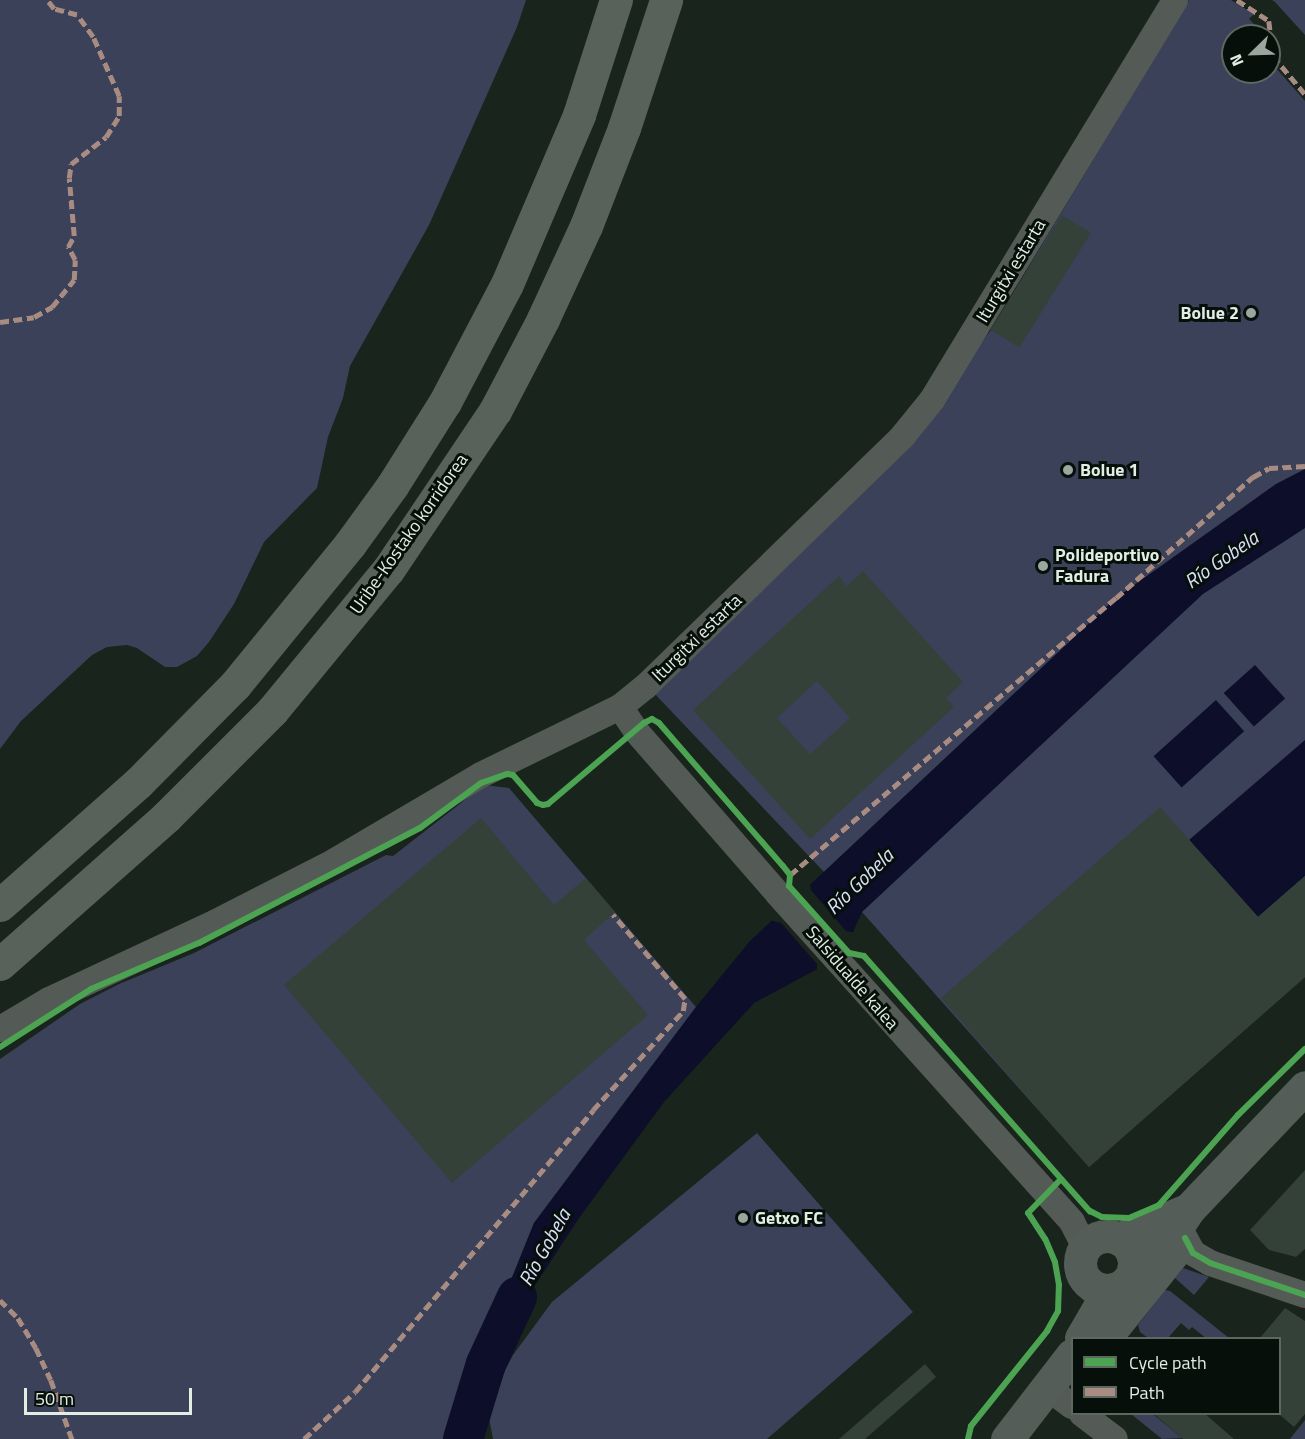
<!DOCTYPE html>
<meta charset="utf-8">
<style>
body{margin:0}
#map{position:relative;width:1305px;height:1439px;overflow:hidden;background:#18241c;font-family:"Titillium Web",sans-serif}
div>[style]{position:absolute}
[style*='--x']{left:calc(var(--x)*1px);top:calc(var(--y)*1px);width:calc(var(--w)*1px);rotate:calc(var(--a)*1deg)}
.green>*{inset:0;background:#3b4159}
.water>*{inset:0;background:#0c0e2a;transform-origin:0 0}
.pier>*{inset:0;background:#18241c}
.river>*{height:40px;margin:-20px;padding:0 20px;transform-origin:20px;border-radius:20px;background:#0c0e2a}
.building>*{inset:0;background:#344138;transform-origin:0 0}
.street>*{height:26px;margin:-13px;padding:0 13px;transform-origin:13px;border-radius:13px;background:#545a56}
.secondary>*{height:33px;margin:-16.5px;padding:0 16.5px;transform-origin:16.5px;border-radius:16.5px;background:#545d58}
.secondary>.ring{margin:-16.5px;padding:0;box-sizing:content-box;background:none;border:33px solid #545d58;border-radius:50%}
.highway>*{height:33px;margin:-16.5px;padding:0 16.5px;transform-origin:16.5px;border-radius:16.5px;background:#58625b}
.quiet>*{height:4.5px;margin-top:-2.25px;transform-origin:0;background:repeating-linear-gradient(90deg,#a88b81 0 9px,transparent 0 13.5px)}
.cycleway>*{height:6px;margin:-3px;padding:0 3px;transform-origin:3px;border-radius:3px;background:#4ca352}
.dots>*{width:16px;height:16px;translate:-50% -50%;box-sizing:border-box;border:3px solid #060f09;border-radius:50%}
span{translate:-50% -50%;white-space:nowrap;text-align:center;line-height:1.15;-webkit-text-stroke:6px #060f09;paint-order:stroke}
.street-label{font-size:18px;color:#e0eee4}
.poi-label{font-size:18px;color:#e0eee4;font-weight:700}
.right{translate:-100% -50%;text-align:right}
.left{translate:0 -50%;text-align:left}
.water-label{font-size:20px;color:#dae0fb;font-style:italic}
.legend{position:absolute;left:1071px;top:1337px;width:210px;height:78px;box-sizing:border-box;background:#060f09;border:2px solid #5d6861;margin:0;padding:8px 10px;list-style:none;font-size:18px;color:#e0eee4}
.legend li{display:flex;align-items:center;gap:12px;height:30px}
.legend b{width:30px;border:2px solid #5d6861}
.north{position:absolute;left:1221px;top:24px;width:60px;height:60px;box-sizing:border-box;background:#060f09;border:2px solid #5d6861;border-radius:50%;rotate:247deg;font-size:16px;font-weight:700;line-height:24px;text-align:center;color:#e0eee4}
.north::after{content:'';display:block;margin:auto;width:21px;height:27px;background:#9aa79e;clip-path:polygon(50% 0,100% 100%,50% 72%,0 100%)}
.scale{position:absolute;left:24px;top:1388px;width:168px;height:27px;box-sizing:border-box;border:3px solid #e0eee4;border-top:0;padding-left:8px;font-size:18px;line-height:21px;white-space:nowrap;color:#e0eee4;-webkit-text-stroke:4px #060f09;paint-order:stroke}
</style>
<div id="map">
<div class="green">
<i style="clip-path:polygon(0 0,526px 0,517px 27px,429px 225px,350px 366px,343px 398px,328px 437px,317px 488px,264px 542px,234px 604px,209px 642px,197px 656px,177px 667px,165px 667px,137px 648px,127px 645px,107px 647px,92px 655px,21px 721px,0 749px)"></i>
<i style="clip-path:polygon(1189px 0,1231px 0,1254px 14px,1249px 19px,1262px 32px,1258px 36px,1233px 36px,1233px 72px,1269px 72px,1269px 60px,1305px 101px,1305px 977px,1089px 1167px,862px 912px,653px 692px,909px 439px,991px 330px)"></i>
<i style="clip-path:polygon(1272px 0,1305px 0,1305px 35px,1275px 2px)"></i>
<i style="clip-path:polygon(484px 785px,509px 788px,696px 1007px,534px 1223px,447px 1439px,0 1439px,0 1059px,80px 1004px,119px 984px,194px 953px,386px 855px,393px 856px)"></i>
<i style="clip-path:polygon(757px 1133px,913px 1312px,767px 1439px,493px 1439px,489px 1418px,494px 1390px,513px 1355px,552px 1302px)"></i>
<i style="clip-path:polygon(1183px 1268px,1209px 1277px,1194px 1295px,1175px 1278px)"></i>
<i style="clip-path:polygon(1165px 1290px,1170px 1291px,1229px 1338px,1206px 1338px,1192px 1327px,1189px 1330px,1181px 1323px,1168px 1338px,1148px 1338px,1140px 1332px,1138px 1325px)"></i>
<i style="clip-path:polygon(1131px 1414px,1153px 1414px,1182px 1438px,1162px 1439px)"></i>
<i style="clip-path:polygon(1305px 1420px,1305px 1439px,1290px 1439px)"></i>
</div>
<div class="water">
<i style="clip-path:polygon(1305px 469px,1305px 528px,1203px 594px,862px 912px,848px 943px,819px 968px,754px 1003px,664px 1102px,579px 1218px,471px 1383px,466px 1439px,447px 1439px,534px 1223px,696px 1007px,750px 941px,1116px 598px,1276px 484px)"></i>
<i style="left:1255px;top:665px;width:45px;height:42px;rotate:48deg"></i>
<i style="left:1216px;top:700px;width:42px;height:84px;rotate:48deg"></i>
<i style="clip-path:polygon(1305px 740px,1305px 876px,1258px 917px,1189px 840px)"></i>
</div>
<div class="pier">
<i style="clip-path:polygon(810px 881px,811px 890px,846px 931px,856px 933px,851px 945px,817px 973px,817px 964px,781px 923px,769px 920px)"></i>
</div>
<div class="river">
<i style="--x:463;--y:1439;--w:78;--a:-73"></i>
<i style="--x:486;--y:1364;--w:74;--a:-65.2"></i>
</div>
<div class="building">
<i style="left:1062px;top:215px;width:34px;height:135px;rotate:32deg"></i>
<i style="clip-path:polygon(evenodd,863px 571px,963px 682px,946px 698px,954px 707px,810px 839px,693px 710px,839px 576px,847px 586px,863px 571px,817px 681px,850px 718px,810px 754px,777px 718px,817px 681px)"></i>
<i style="clip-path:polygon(1160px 807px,1258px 917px,1305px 876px,1305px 977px,1089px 1167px,941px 998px)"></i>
<i style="clip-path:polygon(481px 818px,554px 905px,586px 878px,615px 912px,584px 940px,648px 1015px,452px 1183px,284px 985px)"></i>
<i style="clip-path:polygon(1305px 1170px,1305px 1249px,1296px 1257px,1269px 1250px,1250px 1230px)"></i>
<i style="clip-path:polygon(1285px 1308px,1305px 1321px,1305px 1414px,1294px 1427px,1280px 1415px,1280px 1338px,1260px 1338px)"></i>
<i style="clip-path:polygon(925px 1364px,936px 1377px,865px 1439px,839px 1439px)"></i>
<i style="clip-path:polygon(1153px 1413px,1204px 1413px,1234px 1439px,1183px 1439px)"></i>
</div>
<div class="street">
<i style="--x:620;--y:707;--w:29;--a:56"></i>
<i style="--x:636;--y:731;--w:216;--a:48.9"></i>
<i style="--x:778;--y:894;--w:440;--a:48.1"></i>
<i style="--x:1072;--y:1222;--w:29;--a:63"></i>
<i style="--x:0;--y:1029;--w:57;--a:-30.6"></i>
<i style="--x:49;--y:1000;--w:184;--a:-25"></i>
<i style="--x:216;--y:922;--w:134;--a:-27.1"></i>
<i style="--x:335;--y:861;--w:169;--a:-30.5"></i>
<i style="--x:481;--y:775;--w:155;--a:-26.1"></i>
<i style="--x:620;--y:707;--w:32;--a:-39"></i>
<i style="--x:645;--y:687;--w:359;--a:-44.2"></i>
<i style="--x:902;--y:437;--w:48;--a:-51"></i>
<i style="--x:932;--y:400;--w:468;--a:-58.7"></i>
<i style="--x:1185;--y:1238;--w:17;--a:62"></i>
<i style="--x:1193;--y:1253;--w:20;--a:30"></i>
<i style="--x:1210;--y:1263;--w:100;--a:18.6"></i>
<i style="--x:1048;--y:1388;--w:30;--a:37"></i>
<i style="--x:1082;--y:1414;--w:41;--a:37.1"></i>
</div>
<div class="secondary">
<i class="ring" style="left:1080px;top:1236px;width:21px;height:21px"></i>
<i style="--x:1119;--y:1239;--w:76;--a:-23.2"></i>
<i style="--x:1135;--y:1263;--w:18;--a:-16"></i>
<i style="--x:1152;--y:1258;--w:18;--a:-45"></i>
<i style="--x:1165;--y:1245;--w:43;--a:-56.3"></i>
<i style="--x:1189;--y:1209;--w:168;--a:-46.4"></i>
<i style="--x:1081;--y:1338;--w:56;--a:-59.7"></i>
<i style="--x:1105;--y:1338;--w:115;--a:-51.3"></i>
<i style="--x:1007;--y:1439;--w:106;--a:-52.3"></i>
</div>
<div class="highway">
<i style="--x:0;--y:905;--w:184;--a:-41.5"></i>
<i style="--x:138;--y:783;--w:138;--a:-45.3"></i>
<i style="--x:235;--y:685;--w:182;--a:-50.8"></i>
<i style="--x:350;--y:544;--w:72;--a:-54.1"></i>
<i style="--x:392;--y:486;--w:99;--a:-57.8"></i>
<i style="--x:445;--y:402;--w:133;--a:-62.3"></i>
<i style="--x:507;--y:284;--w:184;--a:-66.9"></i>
<i style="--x:579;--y:115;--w:121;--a:-72.2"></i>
<i style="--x:0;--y:964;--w:222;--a:-41.5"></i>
<i style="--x:166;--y:817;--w:150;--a:-45"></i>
<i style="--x:272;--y:711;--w:183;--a:-50.6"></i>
<i style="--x:388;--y:570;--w:192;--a:-56.1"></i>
<i style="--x:495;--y:411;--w:104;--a:-62.4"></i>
<i style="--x:543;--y:319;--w:102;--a:-65.2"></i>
<i style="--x:586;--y:226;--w:105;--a:-68.8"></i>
<i style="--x:624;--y:128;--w:135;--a:-71.8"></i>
</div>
<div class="quiet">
<i style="--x:1237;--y:0;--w:38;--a:33"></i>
<i style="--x:1269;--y:21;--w:35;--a:83"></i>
<i style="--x:1273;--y:56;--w:50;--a:49.9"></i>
<i style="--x:0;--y:322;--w:34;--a:-8"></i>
<i style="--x:34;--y:317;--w:21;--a:-29"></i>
<i style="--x:52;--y:307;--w:35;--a:-51"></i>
<i style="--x:74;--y:280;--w:20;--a:-87"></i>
<i style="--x:75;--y:260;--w:15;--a:-118"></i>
<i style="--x:68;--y:247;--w:13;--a:-61"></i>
<i style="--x:74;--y:236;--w:58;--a:-94.9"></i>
<i style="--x:69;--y:178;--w:14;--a:-82"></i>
<i style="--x:71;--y:164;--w:44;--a:-37.6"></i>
<i style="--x:106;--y:137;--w:25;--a:-58"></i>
<i style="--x:119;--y:116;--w:20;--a:-90"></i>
<i style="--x:119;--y:96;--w:64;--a:-113.8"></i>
<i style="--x:93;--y:37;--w:27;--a:-126"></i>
<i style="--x:77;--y:15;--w:24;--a:-165"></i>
<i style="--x:54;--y:9;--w:11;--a:-128"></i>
<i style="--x:790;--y:875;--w:428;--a:-40.4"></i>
<i style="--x:1116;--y:598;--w:183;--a:-41.5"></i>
<i style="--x:1253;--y:477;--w:18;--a:-29"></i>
<i style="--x:1269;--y:468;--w:36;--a:-3"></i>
<i style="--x:0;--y:1300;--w:25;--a:45"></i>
<i style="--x:18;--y:1318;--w:35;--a:59"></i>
<i style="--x:36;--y:1348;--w:35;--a:65"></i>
<i style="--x:51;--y:1380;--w:63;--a:70.4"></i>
<i style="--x:304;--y:1439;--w:69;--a:-42.7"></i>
<i style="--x:355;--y:1392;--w:369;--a:-49.8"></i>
<i style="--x:593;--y:1110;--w:134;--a:-47.7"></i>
<i style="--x:683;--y:1011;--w:12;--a:-81"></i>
<i style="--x:685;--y:999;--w:111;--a:-130.6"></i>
</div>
<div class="cycleway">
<i style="--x:0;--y:1047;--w:108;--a:-32.5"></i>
<i style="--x:91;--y:989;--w:117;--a:-23.1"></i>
<i style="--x:199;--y:943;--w:249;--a:-27.5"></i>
<i style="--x:420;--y:828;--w:76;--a:-36.4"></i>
<i style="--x:481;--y:783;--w:28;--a:-19"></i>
<i style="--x:507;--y:774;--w:6;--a:9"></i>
<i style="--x:513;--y:775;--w:37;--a:49"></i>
<i style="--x:537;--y:803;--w:6;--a:18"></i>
<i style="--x:543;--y:805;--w:5;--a:-11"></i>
<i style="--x:548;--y:804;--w:126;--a:-40.2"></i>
<i style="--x:644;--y:723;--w:9;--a:-27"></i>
<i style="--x:652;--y:719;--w:8;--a:30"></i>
<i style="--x:659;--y:723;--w:189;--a:49.1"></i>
<i style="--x:783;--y:866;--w:11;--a:52"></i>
<i style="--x:790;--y:875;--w:11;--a:95"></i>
<i style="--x:789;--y:886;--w:90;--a:48.2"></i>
<i style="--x:849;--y:953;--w:15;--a:11"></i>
<i style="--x:864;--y:956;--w:341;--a:48.5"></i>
<i style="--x:1090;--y:1211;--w:13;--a:27"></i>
<i style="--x:1102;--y:1217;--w:27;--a:2"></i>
<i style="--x:1129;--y:1218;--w:33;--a:-23"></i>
<i style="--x:1159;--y:1205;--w:120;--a:-48.7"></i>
<i style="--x:1238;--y:1115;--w:94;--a:-44.6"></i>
<i style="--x:1185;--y:1238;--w:17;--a:62"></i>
<i style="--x:1193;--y:1253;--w:20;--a:30"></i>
<i style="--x:1210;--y:1263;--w:100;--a:18.6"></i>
<i style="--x:968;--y:1439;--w:13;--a:-77"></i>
<i style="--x:971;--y:1426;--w:122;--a:-51.3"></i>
<i style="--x:1047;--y:1331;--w:23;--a:-61"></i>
<i style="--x:1058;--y:1311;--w:26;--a:-88"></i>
<i style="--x:1059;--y:1285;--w:23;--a:-100"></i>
<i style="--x:1055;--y:1262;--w:25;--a:-113"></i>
<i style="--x:1045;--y:1239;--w:31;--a:-123"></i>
<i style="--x:1028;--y:1213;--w:46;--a:-45.9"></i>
</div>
<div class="dots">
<i style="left:1251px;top:313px;background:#9aa79e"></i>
<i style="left:1068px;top:470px;background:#9aa79e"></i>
<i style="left:1043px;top:566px;background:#9aa79e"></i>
<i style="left:743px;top:1218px;background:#9aa79e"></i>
</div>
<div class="street-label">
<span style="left:1011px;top:271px;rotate:-59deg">Iturgitxi estarta</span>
<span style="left:409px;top:534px;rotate:-55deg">Uribe-Kostako korridorea</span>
<span style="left:697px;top:638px;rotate:-44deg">Iturgitxi estarta</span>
<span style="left:852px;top:978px;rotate:49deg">Salsidualde kalea</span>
</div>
<div class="poi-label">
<span class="right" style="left:1239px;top:313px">Bolue 2</span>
<span class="left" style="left:1080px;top:470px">Bolue 1</span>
<span class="left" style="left:1055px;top:566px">Polideportivo<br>Fadura</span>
<span class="left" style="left:755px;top:1218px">Getxo FC</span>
</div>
<div class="water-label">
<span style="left:1221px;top:559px;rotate:-35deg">Río Gobela</span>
<span style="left:859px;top:881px;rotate:-44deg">Río Gobela</span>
<span style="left:544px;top:1247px;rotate:-61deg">Río Gobela</span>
</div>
<ul class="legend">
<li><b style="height:8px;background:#4ca352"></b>Cycle path</li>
<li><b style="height:8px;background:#a88b81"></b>Path</li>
</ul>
<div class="north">N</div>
<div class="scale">50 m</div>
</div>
